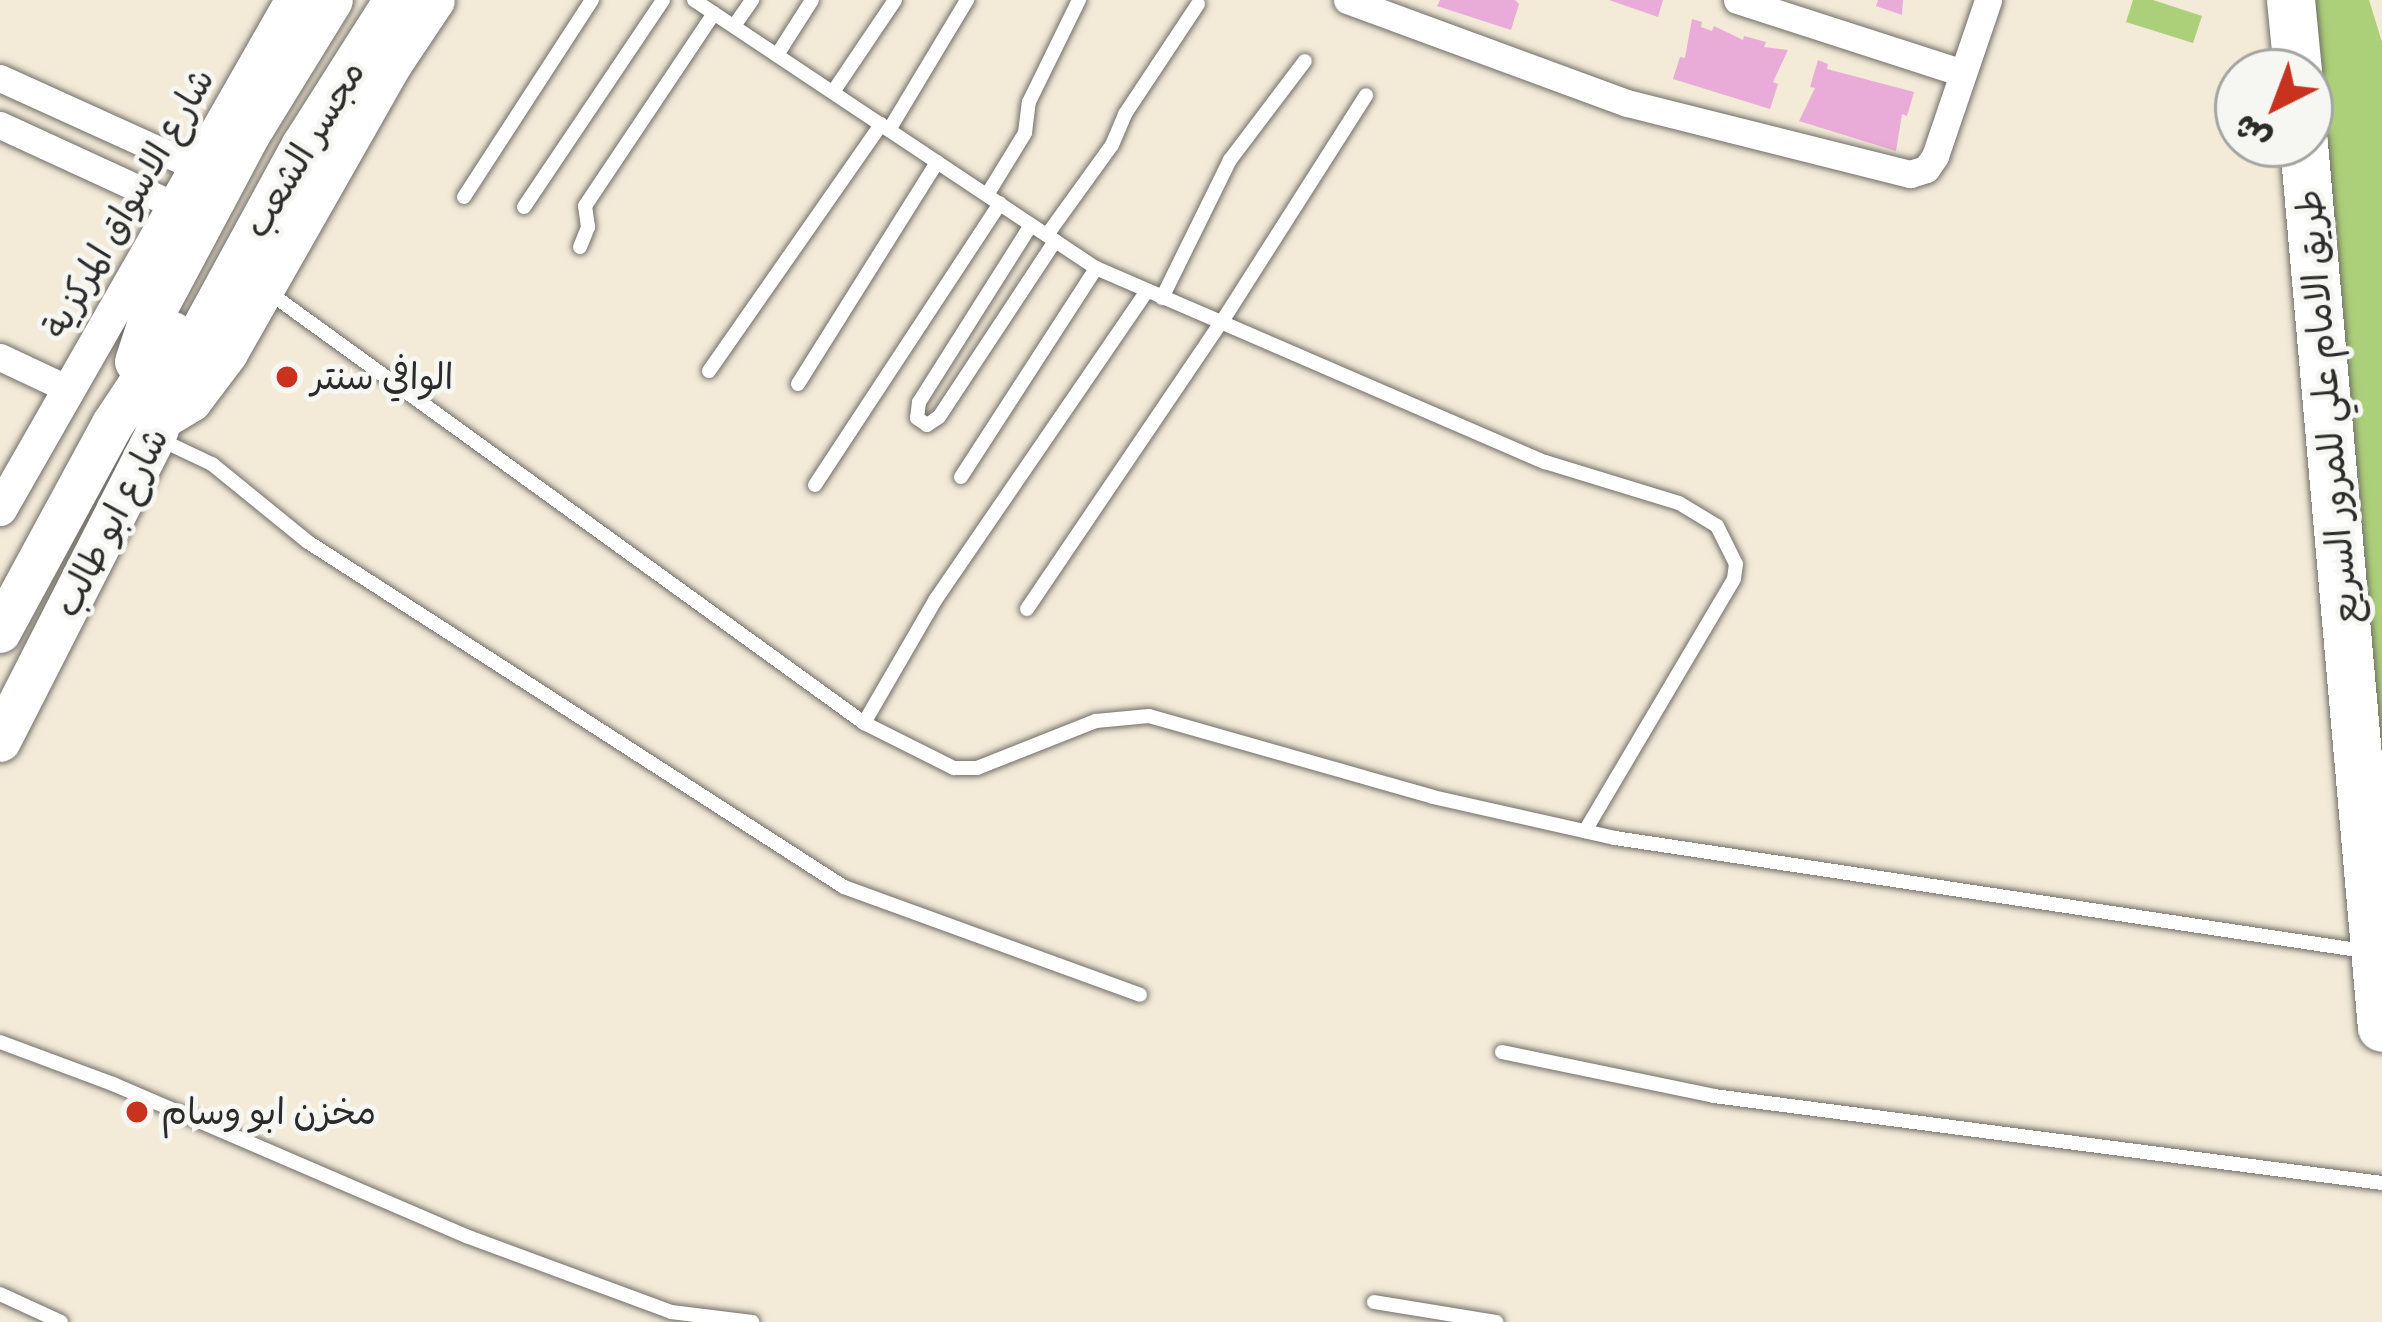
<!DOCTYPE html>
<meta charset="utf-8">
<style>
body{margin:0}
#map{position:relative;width:2382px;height:1322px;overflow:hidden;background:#f3ead8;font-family:Itim,"Playpen Sans Arabic",sans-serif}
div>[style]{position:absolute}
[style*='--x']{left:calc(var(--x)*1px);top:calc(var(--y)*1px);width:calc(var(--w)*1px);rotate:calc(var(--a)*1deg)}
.green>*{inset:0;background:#acd079}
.building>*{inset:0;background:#e9acd8}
.roads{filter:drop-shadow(0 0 3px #716e68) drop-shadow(0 0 3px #716e68)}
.service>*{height:14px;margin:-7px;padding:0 7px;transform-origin:7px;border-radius:7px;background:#fff}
.minor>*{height:27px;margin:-13.5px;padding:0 13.5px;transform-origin:13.5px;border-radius:13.5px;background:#fff}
.tertiary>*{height:33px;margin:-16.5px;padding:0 16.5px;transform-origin:16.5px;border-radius:16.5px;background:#fff}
.trunk>*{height:42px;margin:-21px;padding:0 21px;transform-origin:21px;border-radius:21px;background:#fff}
.motorway>*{height:48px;margin:-24px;padding:0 24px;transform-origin:24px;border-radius:24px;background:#fff}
.dots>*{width:33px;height:33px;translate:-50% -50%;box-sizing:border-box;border:6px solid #f6f6f2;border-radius:50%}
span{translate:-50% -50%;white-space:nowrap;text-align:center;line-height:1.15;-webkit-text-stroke:10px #f6f6f2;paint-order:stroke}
.street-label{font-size:36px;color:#2b2b2b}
.poi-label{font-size:36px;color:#2b2b2b}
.left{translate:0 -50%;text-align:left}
.north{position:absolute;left:2214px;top:48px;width:120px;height:120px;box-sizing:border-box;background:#f6f6f2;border:3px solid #a5a5a2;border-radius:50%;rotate:222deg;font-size:33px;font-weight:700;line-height:48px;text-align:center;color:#2b2b2b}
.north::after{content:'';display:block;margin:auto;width:42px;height:54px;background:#c8321e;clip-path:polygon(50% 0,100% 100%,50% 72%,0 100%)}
</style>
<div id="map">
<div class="green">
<i style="clip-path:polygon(2133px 0,2153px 0,2202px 16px,2193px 43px,2126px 22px)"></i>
<i style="clip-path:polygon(2309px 0,2369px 0,2382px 42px,2382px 832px)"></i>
</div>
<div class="building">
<i style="clip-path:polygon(1440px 0,1515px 0,1519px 4px,1511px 30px,1437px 6px)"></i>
<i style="clip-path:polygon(1609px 0,1663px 0,1658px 17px)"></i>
<i style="clip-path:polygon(1878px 0,1903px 0,1902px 15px,1876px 6px)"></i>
<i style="clip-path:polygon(1692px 19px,1702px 22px,1701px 27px,1712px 31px,1714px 26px,1743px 40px,1744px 36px,1766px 42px,1764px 47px,1788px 50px,1773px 82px,1778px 84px,1770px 109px,1673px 79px,1680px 57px,1685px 58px)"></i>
<i style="clip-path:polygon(1818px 60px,1828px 64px,1827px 69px,1914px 92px,1907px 116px,1902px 114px,1896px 151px,1799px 121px,1815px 88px,1810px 87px)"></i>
</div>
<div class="roads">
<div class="service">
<i style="--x:694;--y:0;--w:483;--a:33.7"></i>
<i style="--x:1096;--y:268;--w:489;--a:23.4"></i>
<i style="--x:1545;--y:462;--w:140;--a:17"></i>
<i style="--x:1679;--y:503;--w:44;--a:31.2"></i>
<i style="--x:1717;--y:526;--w:42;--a:63.4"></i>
<i style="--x:1736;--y:564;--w:15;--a:98"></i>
<i style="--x:1734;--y:579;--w:293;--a:120.6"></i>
<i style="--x:734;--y:26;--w:32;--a:-55"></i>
<i style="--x:777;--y:55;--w:65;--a:-57.5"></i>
<i style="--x:833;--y:92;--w:111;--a:-56"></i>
<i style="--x:889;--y:130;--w:152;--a:-59"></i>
<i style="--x:987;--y:195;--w:73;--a:-58.5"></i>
<i style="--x:1025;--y:133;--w:31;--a:-83"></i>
<i style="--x:1029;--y:102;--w:114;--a:-63.9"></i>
<i style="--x:464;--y:197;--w:235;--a:-57"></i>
<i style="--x:524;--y:207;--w:249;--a:-56.1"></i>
<i style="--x:1031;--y:225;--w:209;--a:122.3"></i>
<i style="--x:919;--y:402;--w:16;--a:97"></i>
<i style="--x:917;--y:418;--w:12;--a:35"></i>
<i style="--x:927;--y:425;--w:14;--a:-34"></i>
<i style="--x:939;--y:417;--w:211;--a:-56.6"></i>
<i style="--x:1047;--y:235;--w:111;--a:-54.2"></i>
<i style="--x:1112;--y:145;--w:34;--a:-67"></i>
<i style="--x:1125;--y:114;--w:132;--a:-56.4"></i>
<i style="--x:580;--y:247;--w:22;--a:-68"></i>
<i style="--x:588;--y:227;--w:21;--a:-98"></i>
<i style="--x:585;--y:206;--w:232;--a:-56.2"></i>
<i style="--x:267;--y:291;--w:737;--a:35.89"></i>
<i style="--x:864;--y:723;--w:101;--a:26.6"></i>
<i style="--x:954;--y:768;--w:23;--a:0"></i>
<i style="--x:977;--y:768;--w:128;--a:-21.6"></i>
<i style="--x:1096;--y:721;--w:53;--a:-5.4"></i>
<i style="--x:1149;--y:716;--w:295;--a:15.9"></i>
<i style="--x:1433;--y:797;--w:187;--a:12.7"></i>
<i style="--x:1615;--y:838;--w:757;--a:8.58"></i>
<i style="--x:1162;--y:298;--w:154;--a:-63.8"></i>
<i style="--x:1230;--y:160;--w:124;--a:-52.9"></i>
<i style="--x:709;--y:371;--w:301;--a:-55.1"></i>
<i style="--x:798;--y:384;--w:262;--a:-57.9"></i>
<i style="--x:159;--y:439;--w:59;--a:25.3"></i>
<i style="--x:212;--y:464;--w:124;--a:39.1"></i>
<i style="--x:308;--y:542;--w:637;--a:32.77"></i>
<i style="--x:844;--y:887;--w:315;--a:20"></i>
<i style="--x:961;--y:477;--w:249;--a:-57.1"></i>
<i style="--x:815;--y:485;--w:337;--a:-56.7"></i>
<i style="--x:1027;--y:609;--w:346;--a:-55.9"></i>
<i style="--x:1221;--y:323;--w:270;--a:-57.5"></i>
<i style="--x:864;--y:723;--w:143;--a:-59.9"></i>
<i style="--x:936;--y:599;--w:373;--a:-55.6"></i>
<i style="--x:0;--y:1042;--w:121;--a:20.4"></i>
<i style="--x:113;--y:1084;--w:384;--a:23.3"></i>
<i style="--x:466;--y:1236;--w:219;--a:20.3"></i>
<i style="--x:671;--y:1312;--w:82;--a:7"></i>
<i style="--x:1502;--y:1052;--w:217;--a:11.7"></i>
<i style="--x:1714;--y:1096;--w:674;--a:7.42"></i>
<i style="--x:0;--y:1294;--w:67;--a:24.7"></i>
<i style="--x:1374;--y:1302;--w:124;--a:9.3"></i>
</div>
<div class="minor">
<i style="--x:1347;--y:0;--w:298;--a:20.2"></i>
<i style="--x:1627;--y:103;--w:292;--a:14.1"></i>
<i style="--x:1910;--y:174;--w:17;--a:-17"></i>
<i style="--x:1926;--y:169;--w:16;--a:-55"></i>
<i style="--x:1935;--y:156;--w:165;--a:-71.2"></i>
<i style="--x:1737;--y:0;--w:237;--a:17.9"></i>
<i style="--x:0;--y:78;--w:213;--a:24.4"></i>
<i style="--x:0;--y:125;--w:189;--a:24.7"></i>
<i style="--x:0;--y:357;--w:73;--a:25.2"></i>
</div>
<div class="tertiary">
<i style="--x:0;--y:509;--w:586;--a:-60.24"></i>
</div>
<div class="trunk">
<i style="--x:136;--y:362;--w:39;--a:-72"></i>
<i style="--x:148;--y:325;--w:215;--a:-62"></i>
<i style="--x:249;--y:135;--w:158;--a:-58.4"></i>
<i style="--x:166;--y:416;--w:29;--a:-31"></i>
<i style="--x:191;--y:401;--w:60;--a:-53.1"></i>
<i style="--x:227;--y:353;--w:330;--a:-60.4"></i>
<i style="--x:390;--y:66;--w:79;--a:-56.3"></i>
<i style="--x:0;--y:632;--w:237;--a:-61.5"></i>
<i style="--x:113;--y:424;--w:109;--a:-56.6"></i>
<i style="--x:0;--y:741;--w:341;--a:-63"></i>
<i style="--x:155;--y:437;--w:67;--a:-69.9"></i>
<i style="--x:178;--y:374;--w:261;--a:-61.4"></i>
<i style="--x:303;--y:145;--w:172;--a:-57.6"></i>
</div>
<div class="motorway">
<i style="--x:2291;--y:0;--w:72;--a:84.4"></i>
<i style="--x:2304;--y:144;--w:887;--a:84.96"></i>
</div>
</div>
<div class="dots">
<i style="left:287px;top:377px;background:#c8321e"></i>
<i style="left:137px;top:1112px;background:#c8321e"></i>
</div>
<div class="street-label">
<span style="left:304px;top:149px;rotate:-59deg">مجسر الشعب</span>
<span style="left:128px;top:203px;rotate:-60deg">شارع الاسواق المركزية</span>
<span style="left:2327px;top:407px;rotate:-95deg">طريق الامام علي للمرور السريع</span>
<span style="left:111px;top:522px;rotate:-63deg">شارع ابو طالب</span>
</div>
<div class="poi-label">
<span class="left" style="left:311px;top:377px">الوافي سنتر</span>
<span class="left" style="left:161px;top:1112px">مخزن ابو وسام</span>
</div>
<div class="north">ش</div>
</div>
